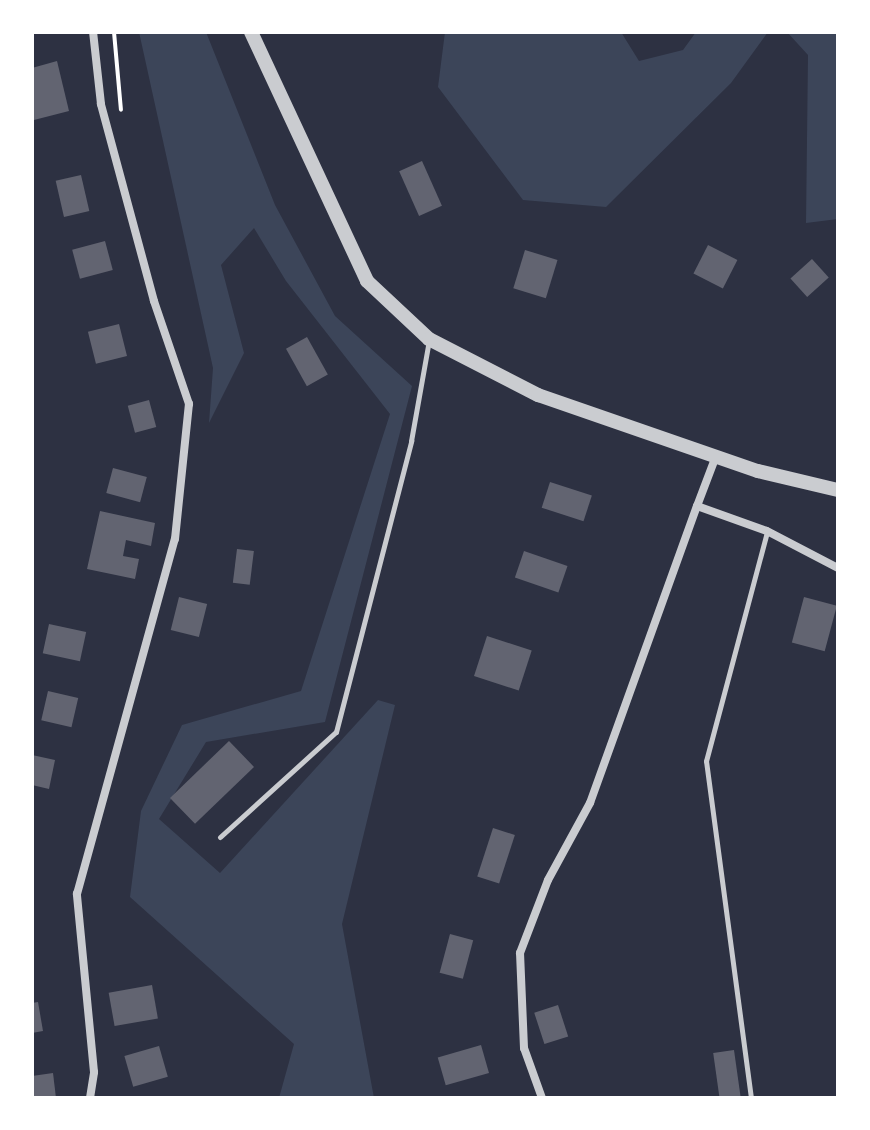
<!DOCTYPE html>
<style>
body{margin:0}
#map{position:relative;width:870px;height:1130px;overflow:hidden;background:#2d3142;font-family:Ubuntu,sans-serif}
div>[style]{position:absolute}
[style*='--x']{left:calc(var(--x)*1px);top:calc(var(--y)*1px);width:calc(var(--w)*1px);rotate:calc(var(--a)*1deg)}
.green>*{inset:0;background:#3c4559}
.building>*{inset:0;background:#626471;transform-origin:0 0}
.path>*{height:4px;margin:-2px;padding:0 2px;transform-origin:2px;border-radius:2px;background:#fff}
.service>*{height:5px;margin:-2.5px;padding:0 2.5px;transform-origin:2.5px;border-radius:2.5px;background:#caccd0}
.minor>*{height:8px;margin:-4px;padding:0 4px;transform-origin:4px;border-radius:4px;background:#caccd0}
.tertiary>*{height:14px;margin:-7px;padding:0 7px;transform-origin:7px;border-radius:7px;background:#caccd0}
span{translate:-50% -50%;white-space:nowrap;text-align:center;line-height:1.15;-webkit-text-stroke:8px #fff;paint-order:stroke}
.frame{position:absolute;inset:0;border:34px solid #fff;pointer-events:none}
</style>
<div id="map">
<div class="green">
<i style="clip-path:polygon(139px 32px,206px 32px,275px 205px,335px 316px,412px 386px,325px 722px,206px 742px,159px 819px,220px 873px,378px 700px,395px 705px,342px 924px,374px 1098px,279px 1098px,294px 1044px,130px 897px,141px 811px,182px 725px,301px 691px,390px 414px,286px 281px,254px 228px,221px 265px,244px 353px,209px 423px,213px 368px)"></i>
<i style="clip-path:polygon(445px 32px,621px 32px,639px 61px,683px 50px,696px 32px,768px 32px,731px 83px,606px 207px,523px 200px,438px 87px)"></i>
<i style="clip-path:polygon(787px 32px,838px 32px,838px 219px,806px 223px,808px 55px)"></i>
</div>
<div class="building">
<i style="clip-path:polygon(57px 61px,69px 111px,34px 120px,32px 68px)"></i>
<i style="left:422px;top:161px;width:49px;height:25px;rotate:66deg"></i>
<i style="left:81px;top:175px;width:37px;height:26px;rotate:77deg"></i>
<i style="left:105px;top:241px;width:30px;height:34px;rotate:75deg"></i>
<i style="left:708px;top:245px;width:33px;height:32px;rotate:27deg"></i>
<i style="left:525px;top:250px;width:34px;height:40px;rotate:17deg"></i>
<i style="left:812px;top:259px;width:25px;height:29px;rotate:48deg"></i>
<i style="left:119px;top:324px;width:33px;height:32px;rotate:76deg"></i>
<i style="left:307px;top:337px;width:43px;height:24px;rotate:61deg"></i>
<i style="left:149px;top:400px;width:28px;height:22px;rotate:75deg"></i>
<i style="left:113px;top:468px;width:35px;height:26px;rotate:15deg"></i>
<i style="left:550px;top:482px;width:44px;height:27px;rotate:18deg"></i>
<i style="clip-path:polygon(100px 511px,155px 523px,151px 546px,126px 540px,123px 556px,139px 559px,135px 579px,87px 569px)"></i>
<i style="left:237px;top:549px;width:17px;height:34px;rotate:7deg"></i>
<i style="left:524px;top:551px;width:46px;height:28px;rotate:19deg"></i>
<i style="left:179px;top:597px;width:29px;height:34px;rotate:14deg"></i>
<i style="left:804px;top:597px;width:34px;height:47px;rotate:15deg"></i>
<i style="left:49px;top:624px;width:38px;height:30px;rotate:12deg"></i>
<i style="left:487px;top:636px;width:47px;height:42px;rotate:18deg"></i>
<i style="left:48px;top:691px;width:31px;height:30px;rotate:13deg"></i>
<i style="left:229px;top:741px;width:36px;height:82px;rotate:46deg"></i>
<i style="clip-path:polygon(32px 755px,55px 760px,49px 789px,32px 785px)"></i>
<i style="left:493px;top:828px;width:23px;height:51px;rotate:18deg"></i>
<i style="left:450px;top:934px;width:24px;height:40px;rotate:15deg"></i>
<i style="left:152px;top:985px;width:34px;height:44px;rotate:80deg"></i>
<i style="clip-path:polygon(38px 1002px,43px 1031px,32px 1033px,32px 1003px)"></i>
<i style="left:558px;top:1005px;width:33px;height:25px;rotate:72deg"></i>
<i style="left:481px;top:1045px;width:29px;height:45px;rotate:74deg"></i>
<i style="left:159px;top:1046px;width:32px;height:36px;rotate:74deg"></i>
<i style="left:734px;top:1050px;width:49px;height:21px;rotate:82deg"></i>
<i style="clip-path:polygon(53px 1073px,56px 1098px,32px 1098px,32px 1076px)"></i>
</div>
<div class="path">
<i style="--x:114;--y:32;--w:78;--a:84.9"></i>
</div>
<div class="service">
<i style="--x:220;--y:837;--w:156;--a:-42.2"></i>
<i style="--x:336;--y:732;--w:301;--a:-75.5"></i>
<i style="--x:411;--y:441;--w:103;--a:-79.9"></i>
<i style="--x:751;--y:1098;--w:340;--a:-97.6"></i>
<i style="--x:706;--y:761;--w:238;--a:-75.1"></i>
</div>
<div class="minor">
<i style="--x:716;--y:456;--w:53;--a:110.8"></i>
<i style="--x:697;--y:506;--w:74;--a:19.7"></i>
<i style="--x:767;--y:531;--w:80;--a:27.5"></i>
<i style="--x:90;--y:1098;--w:26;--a:-81"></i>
<i style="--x:94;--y:1072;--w:179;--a:-95.5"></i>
<i style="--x:77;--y:894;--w:368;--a:-74.6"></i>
<i style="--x:175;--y:539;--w:136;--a:-84.1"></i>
<i style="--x:189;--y:404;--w:109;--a:-108.8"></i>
<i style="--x:154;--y:301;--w:204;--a:-105.1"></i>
<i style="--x:101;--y:104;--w:72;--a:-96.3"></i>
<i style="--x:542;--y:1098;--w:53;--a:-109.8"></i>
<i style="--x:524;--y:1048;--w:95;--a:-92.4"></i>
<i style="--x:520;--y:953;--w:78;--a:-69"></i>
<i style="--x:548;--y:880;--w:88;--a:-61.4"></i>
<i style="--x:590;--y:803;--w:316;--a:-70.2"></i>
</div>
<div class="tertiary">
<i style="--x:251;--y:32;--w:275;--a:65"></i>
<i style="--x:367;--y:281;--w:85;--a:43.1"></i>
<i style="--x:429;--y:339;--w:123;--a:27.2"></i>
<i style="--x:538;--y:395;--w:233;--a:19.1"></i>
<i style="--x:758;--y:471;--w:82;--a:13.4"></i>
</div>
<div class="frame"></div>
</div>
